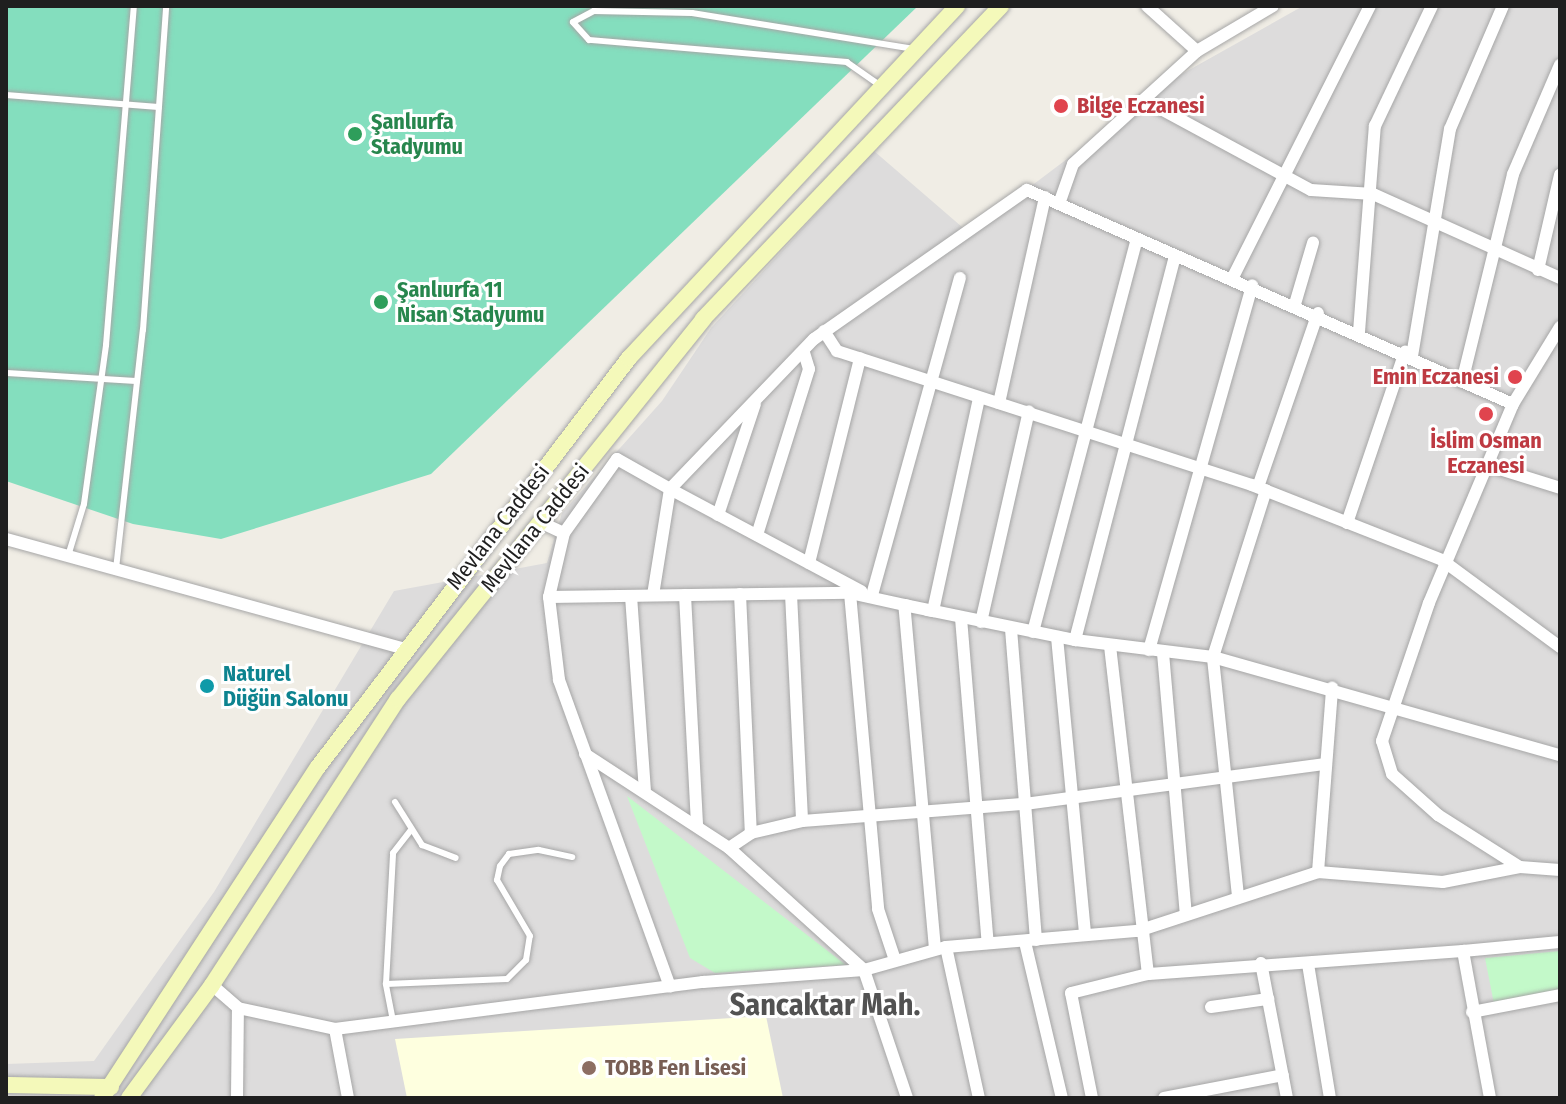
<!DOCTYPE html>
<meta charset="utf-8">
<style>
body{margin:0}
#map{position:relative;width:1566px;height:1104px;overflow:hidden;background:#f0ede5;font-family:"Fira Sans Condensed",sans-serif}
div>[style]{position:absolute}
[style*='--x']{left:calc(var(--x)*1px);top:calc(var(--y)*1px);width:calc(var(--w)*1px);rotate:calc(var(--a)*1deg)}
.residential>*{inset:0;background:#dddcdc}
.education>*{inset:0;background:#feffdf}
.park>*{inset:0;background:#c3f9c9}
.pitch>*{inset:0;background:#84debe}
.roads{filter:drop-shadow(0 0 2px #a6a6a6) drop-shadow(0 0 2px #a6a6a6)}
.service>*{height:6px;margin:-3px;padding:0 3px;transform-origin:3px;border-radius:3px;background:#fff}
.minor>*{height:12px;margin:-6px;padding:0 6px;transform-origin:6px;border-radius:6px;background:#fff}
.secondary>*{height:16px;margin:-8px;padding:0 8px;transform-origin:8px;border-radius:8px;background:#f4f9ba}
.dots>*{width:22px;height:22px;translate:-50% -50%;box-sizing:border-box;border:4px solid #fff;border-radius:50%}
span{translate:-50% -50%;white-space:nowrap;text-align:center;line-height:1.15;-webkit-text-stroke:6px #fff;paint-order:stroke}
.health-label{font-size:22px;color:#be3a42;font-weight:700}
.left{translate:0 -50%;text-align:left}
.right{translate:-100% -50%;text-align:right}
.leisure-label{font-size:22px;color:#27864d;font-weight:700}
.street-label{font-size:22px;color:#1f1f1f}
.culture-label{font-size:22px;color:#0d838f;font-weight:700}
.education-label{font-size:22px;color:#785e54;font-weight:700}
.district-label{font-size:30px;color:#525252;font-weight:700}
.frame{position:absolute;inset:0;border:8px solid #1f1f1f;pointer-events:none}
</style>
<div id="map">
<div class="residential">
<i style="clip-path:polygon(1303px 6px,1560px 6px,1560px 1098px,6px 1098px,6px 1064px,94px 1061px,214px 892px,394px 591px,547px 563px,562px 513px,662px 401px,711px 328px,874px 151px,969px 233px,1173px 79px)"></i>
</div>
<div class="education">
<i style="clip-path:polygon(766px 1016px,783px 1098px,407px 1098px,395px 1039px)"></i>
</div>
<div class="park">
<i style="clip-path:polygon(627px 796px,846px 965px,715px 973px,690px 958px)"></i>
<i style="clip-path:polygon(1560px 951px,1560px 991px,1494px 1004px,1485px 958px)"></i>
</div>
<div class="pitch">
<i style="clip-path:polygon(6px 6px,918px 6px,431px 474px,221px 539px,133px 524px,6px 481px)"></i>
</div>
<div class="roads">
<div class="service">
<i style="--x:878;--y:84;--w:38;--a:-145"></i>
<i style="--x:847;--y:62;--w:259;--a:-175.1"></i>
<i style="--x:589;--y:40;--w:24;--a:-132"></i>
<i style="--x:573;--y:22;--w:24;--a:-28"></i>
<i style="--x:594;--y:11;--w:98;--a:1.2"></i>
<i style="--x:692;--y:13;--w:225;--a:9.2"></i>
<i style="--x:6;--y:95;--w:153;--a:4.5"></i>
<i style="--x:6;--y:373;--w:131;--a:3.5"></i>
<i style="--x:68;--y:556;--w:54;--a:-72.9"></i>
<i style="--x:84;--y:504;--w:161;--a:-82.1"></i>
<i style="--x:106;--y:345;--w:340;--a:-85.3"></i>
<i style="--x:116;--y:569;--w:241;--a:-83.6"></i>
<i style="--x:143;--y:330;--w:325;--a:-85.9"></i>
<i style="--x:395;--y:802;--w:51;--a:57.9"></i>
<i style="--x:422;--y:845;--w:36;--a:21"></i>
<i style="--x:386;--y:984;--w:121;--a:-2.4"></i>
<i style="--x:507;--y:979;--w:27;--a:-45"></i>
<i style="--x:526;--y:960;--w:24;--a:-81"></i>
<i style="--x:530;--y:936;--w:65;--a:-120.5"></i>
<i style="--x:497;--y:880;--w:14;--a:-78"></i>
<i style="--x:500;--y:866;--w:15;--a:-53"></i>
<i style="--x:509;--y:854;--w:30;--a:-8"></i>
<i style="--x:539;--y:850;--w:34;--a:12"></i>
<i style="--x:393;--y:1021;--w:38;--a:-101"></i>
<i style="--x:386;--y:984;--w:131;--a:-86.9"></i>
<i style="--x:393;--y:853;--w:28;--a:-52"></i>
</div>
<div class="minor">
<i style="--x:1147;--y:6;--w:67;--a:42"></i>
<i style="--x:1148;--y:102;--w:185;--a:28.4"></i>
<i style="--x:1311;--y:190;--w:62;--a:3.7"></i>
<i style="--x:1373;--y:194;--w:205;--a:24.2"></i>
<i style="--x:1059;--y:204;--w:42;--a:-70.7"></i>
<i style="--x:1073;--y:164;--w:168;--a:-42.3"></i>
<i style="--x:1197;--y:51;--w:88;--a:-30.6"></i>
<i style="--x:1538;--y:270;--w:98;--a:-77"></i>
<i style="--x:1232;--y:279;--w:306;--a:-63.2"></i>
<i style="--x:1295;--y:304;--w:64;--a:-73.6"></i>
<i style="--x:1560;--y:327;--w:90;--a:121.4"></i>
<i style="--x:1513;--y:404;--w:216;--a:112.9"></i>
<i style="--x:1429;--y:603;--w:146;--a:108.8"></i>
<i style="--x:1382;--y:741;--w:34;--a:73"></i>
<i style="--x:1392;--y:774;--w:62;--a:41.7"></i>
<i style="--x:1438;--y:815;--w:97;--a:32.4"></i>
<i style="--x:1520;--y:867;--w:40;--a:4.3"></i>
<i style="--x:824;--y:331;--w:24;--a:57"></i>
<i style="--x:837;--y:351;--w:436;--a:17.9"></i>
<i style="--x:1252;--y:485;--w:204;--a:21.5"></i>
<i style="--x:1442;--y:560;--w:147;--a:36.4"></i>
<i style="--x:1359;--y:332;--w:207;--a:-85.6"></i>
<i style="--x:1375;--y:126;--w:133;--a:-64.6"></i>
<i style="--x:1412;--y:356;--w:230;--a:-80.5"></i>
<i style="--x:1450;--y:129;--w:134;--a:-66.7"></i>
<i style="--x:1462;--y:382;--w:214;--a:-76.2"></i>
<i style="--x:1513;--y:174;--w:119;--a:-66.7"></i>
<i style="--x:999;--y:403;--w:211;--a:-77.4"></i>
<i style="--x:1490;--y:466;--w:73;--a:17.4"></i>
<i style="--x:1258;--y:487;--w:184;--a:-71"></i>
<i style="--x:718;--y:515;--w:117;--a:-71.6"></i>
<i style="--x:540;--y:522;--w:26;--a:25"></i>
<i style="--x:564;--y:533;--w:66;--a:103.2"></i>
<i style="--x:549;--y:597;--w:84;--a:83.1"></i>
<i style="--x:559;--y:680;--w:326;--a:70.1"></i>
<i style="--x:1347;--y:523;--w:181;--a:-71.3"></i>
<i style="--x:564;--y:533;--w:91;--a:-54.4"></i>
<i style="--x:617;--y:459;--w:61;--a:29.5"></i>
<i style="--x:670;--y:489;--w:208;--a:-46.2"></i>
<i style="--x:814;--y:339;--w:260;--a:-35"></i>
<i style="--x:1027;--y:190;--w:531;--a:23.77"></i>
<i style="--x:757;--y:535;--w:174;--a:-72.6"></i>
<i style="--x:809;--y:369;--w:17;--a:-107"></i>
<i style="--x:6;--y:539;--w:411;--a:15.4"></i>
<i style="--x:809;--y:563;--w:211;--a:-76"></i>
<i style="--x:850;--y:593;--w:317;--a:84.9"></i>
<i style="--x:878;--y:909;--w:54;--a:71.6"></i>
<i style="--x:740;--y:594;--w:239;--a:87.4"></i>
<i style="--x:791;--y:594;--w:227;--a:87.2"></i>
<i style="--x:653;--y:595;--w:107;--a:-80.9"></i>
<i style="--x:670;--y:489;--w:217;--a:28.1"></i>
<i style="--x:685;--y:595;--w:231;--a:87"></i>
<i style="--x:872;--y:595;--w:329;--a:-74.5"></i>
<i style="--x:631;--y:596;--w:194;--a:85.9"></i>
<i style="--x:549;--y:597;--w:301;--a:-0.8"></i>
<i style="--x:850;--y:593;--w:60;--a:12.4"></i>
<i style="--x:927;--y:610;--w:6;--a:9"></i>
<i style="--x:933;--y:611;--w:218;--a:-77.8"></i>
<i style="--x:961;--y:618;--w:326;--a:85.3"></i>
<i style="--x:981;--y:622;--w:216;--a:-77.2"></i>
<i style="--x:1011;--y:629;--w:312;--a:85.4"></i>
<i style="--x:1033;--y:632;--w:403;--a:-75.2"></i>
<i style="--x:1057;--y:637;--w:299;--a:84.6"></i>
<i style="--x:1075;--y:640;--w:397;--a:-75.4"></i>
<i style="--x:1110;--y:646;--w:330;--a:83.4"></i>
<i style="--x:1149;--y:650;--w:379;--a:-74.2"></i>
<i style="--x:1163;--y:653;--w:262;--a:85"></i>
<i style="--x:585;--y:754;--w:172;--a:33.1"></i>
<i style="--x:729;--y:848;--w:182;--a:42.1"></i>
<i style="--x:864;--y:970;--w:85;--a:-15.7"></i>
<i style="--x:946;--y:947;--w:193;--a:-4.8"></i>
<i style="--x:1138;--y:931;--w:189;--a:-18.1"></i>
<i style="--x:1318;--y:872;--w:125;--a:4.6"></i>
<i style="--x:1443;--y:882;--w:78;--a:-11"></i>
<i style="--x:729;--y:848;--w:27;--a:-34"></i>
<i style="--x:751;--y:833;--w:52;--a:-13.2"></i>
<i style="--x:802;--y:821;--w:224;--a:-4.4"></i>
<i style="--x:1025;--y:804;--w:301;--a:-7.6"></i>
<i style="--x:1318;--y:872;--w:185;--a:-85.6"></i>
<i style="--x:1238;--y:896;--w:240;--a:-96"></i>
<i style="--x:1213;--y:657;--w:175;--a:-72.4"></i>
<i style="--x:1025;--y:942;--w:160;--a:76.7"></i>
<i style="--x:946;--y:947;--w:155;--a:77.7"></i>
<i style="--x:935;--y:949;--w:345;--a:-95.1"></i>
<i style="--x:904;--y:605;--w:175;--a:11.6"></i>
<i style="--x:1075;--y:640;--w:139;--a:7"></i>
<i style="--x:1213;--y:657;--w:361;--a:15.8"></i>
<i style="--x:1463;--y:951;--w:97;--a:-5.3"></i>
<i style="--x:1261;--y:963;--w:137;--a:79.1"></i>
<i style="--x:1308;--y:964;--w:136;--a:80.7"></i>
<i style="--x:212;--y:985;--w:35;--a:41"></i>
<i style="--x:238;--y:1008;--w:99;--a:12.2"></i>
<i style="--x:335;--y:1029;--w:70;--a:79.3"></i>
<i style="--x:1211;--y:1007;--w:58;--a:-8"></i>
<i style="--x:1472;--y:1012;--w:90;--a:-10.9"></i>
<i style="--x:335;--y:1029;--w:371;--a:-7.3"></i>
<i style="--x:703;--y:982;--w:161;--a:-4.3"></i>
<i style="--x:864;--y:970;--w:135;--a:71.4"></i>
<i style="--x:237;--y:1098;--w:90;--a:-89.4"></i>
<i style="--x:1092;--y:1098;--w:107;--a:-101.3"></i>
<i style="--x:1071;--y:993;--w:79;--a:-13.9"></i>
<i style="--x:1148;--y:974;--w:316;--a:-4.2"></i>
<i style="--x:1463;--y:951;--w:149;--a:79.6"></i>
<i style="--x:1164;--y:1098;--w:121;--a:-10.9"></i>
</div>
<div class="secondary">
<i style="--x:6;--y:1085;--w:105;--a:1.1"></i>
<i style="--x:102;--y:1098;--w:395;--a:-56.9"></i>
<i style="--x:318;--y:767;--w:514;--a:-52.75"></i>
<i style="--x:629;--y:358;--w:481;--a:-47"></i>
<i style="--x:129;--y:1098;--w:140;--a:-53.7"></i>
<i style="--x:212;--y:985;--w:341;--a:-57"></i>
<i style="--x:398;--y:699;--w:487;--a:-51.2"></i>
<i style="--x:703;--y:319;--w:432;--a:-46.4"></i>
</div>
</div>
<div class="dots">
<i style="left:1061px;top:106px;background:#e0444e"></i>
<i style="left:355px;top:134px;background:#2e9e5b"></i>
<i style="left:381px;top:302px;background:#2e9e5b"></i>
<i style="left:1515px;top:377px;background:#e0444e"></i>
<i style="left:1486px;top:414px;background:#e0444e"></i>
<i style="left:207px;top:686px;background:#0f9aa8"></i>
<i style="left:589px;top:1068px;background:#8d6e63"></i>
</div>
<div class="health-label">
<span class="left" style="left:1077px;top:106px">Bilge Eczanesi</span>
<span class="right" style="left:1499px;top:377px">Emin Eczanesi</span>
<span style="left:1486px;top:453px">İslim Osman<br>Eczanesi</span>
</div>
<div class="leisure-label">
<span class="left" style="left:371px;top:134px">Şanlıurfa<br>Stadyumu</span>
<span class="left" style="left:397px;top:302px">Şanlıurfa 11<br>Nisan Stadyumu</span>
</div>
<div class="street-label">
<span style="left:498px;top:527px;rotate:-52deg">Mevlana Caddesi</span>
<span style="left:535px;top:528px;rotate:-51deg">Mevllana Caddesi</span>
</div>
<div class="culture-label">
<span class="left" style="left:223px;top:686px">Naturel<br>Düğün Salonu</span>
</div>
<div class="education-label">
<span class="left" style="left:605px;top:1068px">TOBB Fen Lisesi</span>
</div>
<div class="district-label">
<span style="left:825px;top:1005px">Sancaktar Mah.</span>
</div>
<div class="frame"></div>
</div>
